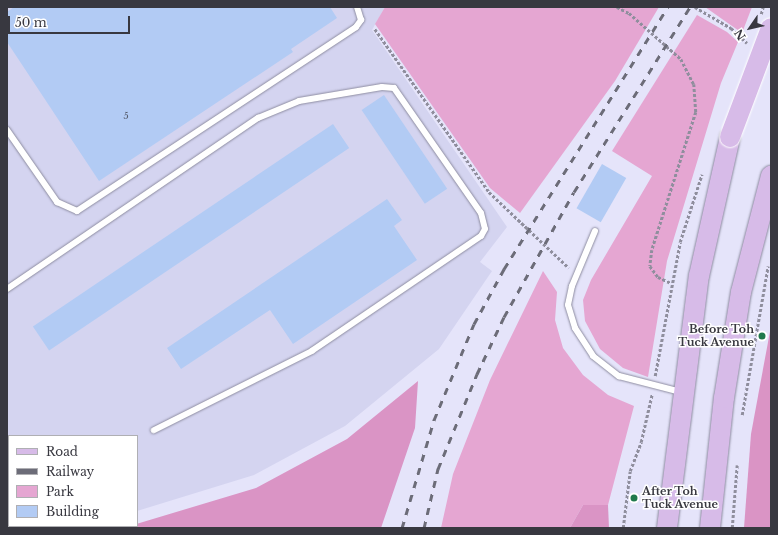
<!DOCTYPE html>
<style>
body{margin:0}
#map{position:relative;width:778px;height:535px;overflow:hidden;background:#e5e4fa;font-family:"Libre Baskerville",serif}
div>[style]{position:absolute}
[style*='--x']{left:calc(var(--x)*1px);top:calc(var(--y)*1px);width:calc(var(--w)*1px);rotate:calc(var(--a)*1deg)}
.built>*{inset:0;background:#d4d4f0}
.green>*{inset:0;background:#e5a6d2}
.forest>*{inset:0;background:#da94c5}
.building>*{inset:0;background:#b2cbf4;transform-origin:0 0}
.path>*{height:2.5px;margin-top:-1.25px;transform-origin:0;background:repeating-linear-gradient(90deg,#8f8e9d 0 3px,transparent 0 5px)}
.roads{filter:drop-shadow(0 0 1px #8e8da1) drop-shadow(0 0 1px #8e8da1)}
.lane>*{height:6px;margin:-3px;padding:0 3px;transform-origin:3px;border-radius:3px;background:#fff}
.primary>*{height:20px;margin:-10px;padding:0 10px;transform-origin:10px;border-radius:10px;background:#d7bbe8}
.rail>*{height:3px;margin-top:-1.5px;transform-origin:0;background:repeating-linear-gradient(90deg,#6c6c78 0 7px,transparent 0 14px)}
.path-bridge>*{height:2.5px;margin-top:-1.25px;transform-origin:0;background:repeating-linear-gradient(90deg,#8f8e9d 0 3px,transparent 0 5px)}
.bridges{filter:drop-shadow(0 0 1px #fff) drop-shadow(0 0 1px #fff)}
.primary-bridge>*{height:20px;margin:-10px;padding:0 10px;transform-origin:10px;border-radius:10px;background:#d7bbe8}
.dots>*{width:11px;height:11px;translate:-50% -50%;box-sizing:border-box;border:2px solid #fff;border-radius:50%}
span{translate:-50% -50%;white-space:nowrap;text-align:center;line-height:1.15;-webkit-text-stroke:3px #fff;paint-order:stroke}
.number-label{font-size:9px;color:#565d6d}
.number-label span{-webkit-text-stroke-width:0}
.poi-label{font-size:11px;color:#383840;font-weight:700}
.right{translate:-100% -50%;text-align:right}
.left{translate:0 -50%;text-align:left}
.frame{position:absolute;inset:0;border:8px solid #383840;pointer-events:none}
.legend{position:absolute;left:8px;top:435px;width:130px;height:92px;box-sizing:border-box;background:#fff;border:1px solid #afafb3;margin:0;padding:5px 7px;list-style:none;font-size:12px;color:#383840}
.legend li{display:flex;align-items:center;gap:8px;height:20px}
.legend b{width:20px;border:1px solid #afafb3}
.north{position:absolute;left:730px;top:8px;width:40px;height:40px;-webkit-text-stroke:3px #fff;paint-order:stroke;rotate:236deg;font-size:11px;font-weight:700;line-height:16px;text-align:center;color:#383840}
.north::after{content:'';display:block;margin:auto;width:14px;height:18px;background:#383840;clip-path:polygon(50% 0,100% 100%,50% 72%,0 100%)}
.scale{position:absolute;left:8px;top:16px;width:122px;height:18px;box-sizing:border-box;border:2px solid #383840;border-top:0;padding-left:5px;font-size:12px;line-height:14px;white-space:nowrap;color:#383840;-webkit-text-stroke:3px #fff;paint-order:stroke}
</style>
<div id="map">
<div class="built">
<i style="clip-path:polygon(7px 7px,385px 7px,372px 30px,507px 227px,480px 262px,492px 271px,439px 349px,345px 426px,254px 475px,137px 511px,137px 436px,9px 436px,9px 526px,91px 526px,7px 528px)"></i>
</div>
<div class="green">
<i style="clip-path:polygon(385px 7px,659px 7px,615px 81px,520px 213px,490px 188px,375px 24px)"></i>
<i style="clip-path:polygon(705px 7px,752px 7px,742px 33px)"></i>
<i style="clip-path:polygon(697px 15px,727px 32px,738px 42px,721px 83px,667px 261px,648px 377px,623px 368px,600px 349px,585px 321px,583px 300px,591px 280px,652px 176px,612px 151px)"></i>
<i style="clip-path:polygon(543px 271px,557px 292px,555px 320px,563px 348px,583px 375px,608px 395px,634px 406px,608px 505px,583px 505px,570px 528px,441px 528px,453px 474px,490px 380px)"></i>
</div>
<div class="forest">
<i style="clip-path:polygon(771px 326px,771px 528px,744px 528px,751px 434px)"></i>
<i style="clip-path:polygon(418px 381px,415px 428px,381px 528px,123px 528px,256px 488px,347px 439px)"></i>
<i style="clip-path:polygon(583px 505px,608px 505px,609px 528px,570px 528px)"></i>
</div>
<div class="building">
<i style="clip-path:polygon(14px 7px,330px 7px,337px 18px,291px 49px,293px 52px,99px 181px,7px 42px,7px 12px)"></i>
<i style="left:384px;top:95px;width:113px;height:27px;rotate:56deg"></i>
<i style="left:333px;top:124px;width:29px;height:362px;rotate:56deg"></i>
<i style="left:602px;top:164px;width:28px;height:51px;rotate:30deg"></i>
<i style="clip-path:polygon(387px 199px,402px 220px,394px 226px,417px 260px,293px 344px,270px 310px,181px 369px,167px 348px)"></i>
</div>
<div class="path">
<i style="--x:617;--y:7;--w:13;--a:27"></i>
<i style="--x:629;--y:13;--w:69;--a:41.5"></i>
<i style="--x:681;--y:59;--w:28;--a:63"></i>
<i style="--x:694;--y:84;--w:28;--a:86"></i>
<i style="--x:696;--y:112;--w:145;--a:107.7"></i>
<i style="--x:652;--y:250;--w:16;--a:97"></i>
<i style="--x:650;--y:266;--w:14;--a:54"></i>
<i style="--x:658;--y:277;--w:14;--a:25"></i>
<i style="--x:695;--y:7;--w:42;--a:30.3"></i>
<i style="--x:731;--y:28;--w:22;--a:43"></i>
<i style="--x:375;--y:29;--w:199;--a:55"></i>
<i style="--x:489;--y:192;--w:110;--a:43.5"></i>
<i style="--x:655;--y:376;--w:136;--a:-79.4"></i>
<i style="--x:680;--y:242;--w:71;--a:-72.1"></i>
<i style="--x:742;--y:415;--w:151;--a:-80.1"></i>
<i style="--x:623;--y:528;--w:57;--a:-83"></i>
<i style="--x:630;--y:471;--w:31;--a:-69"></i>
<i style="--x:641;--y:442;--w:49;--a:-77.1"></i>
<i style="--x:732;--y:528;--w:63;--a:-85.5"></i>
</div>
<div class="roads">
<div class="lane">
<i style="--x:7;--y:130;--w:88;--a:55.2"></i>
<i style="--x:57;--y:202;--w:22;--a:24"></i>
<i style="--x:77;--y:211;--w:334;--a:-33.4"></i>
<i style="--x:356;--y:27;--w:9;--a:-54"></i>
<i style="--x:361;--y:20;--w:14;--a:-107"></i>
<i style="--x:595;--y:231;--w:60;--a:112.7"></i>
<i style="--x:572;--y:286;--w:19;--a:102"></i>
<i style="--x:568;--y:305;--w:24;--a:73"></i>
<i style="--x:575;--y:328;--w:33;--a:57"></i>
<i style="--x:593;--y:356;--w:33;--a:38"></i>
<i style="--x:619;--y:376;--w:64;--a:14.5"></i>
<i style="--x:7;--y:289;--w:304;--a:-34.3"></i>
<i style="--x:258;--y:118;--w:44;--a:-22.5"></i>
<i style="--x:299;--y:101;--w:84;--a:-9.6"></i>
<i style="--x:382;--y:87;--w:12;--a:5"></i>
<i style="--x:394;--y:88;--w:152;--a:55.2"></i>
<i style="--x:481;--y:213;--w:16;--a:76"></i>
<i style="--x:485;--y:229;--w:8;--a:120"></i>
<i style="--x:481;--y:236;--w:204;--a:145.8"></i>
<i style="--x:312;--y:351;--w:177;--a:153.4"></i>
</div>
<div class="primary">
<i style="--x:667;--y:528;--w:254;--a:-82.8"></i>
<i style="--x:699;--y:276;--w:142;--a:-77.4"></i>
<i style="--x:710;--y:528;--w:131;--a:-83.9"></i>
<i style="--x:724;--y:398;--w:107;--a:-80.9"></i>
<i style="--x:741;--y:292;--w:120;--a:-75.5"></i>
</div>
</div>
<div class="rail">
<i style="--x:402;--y:528;--w:113;--a:-73.5"></i>
<i style="--x:434;--y:420;--w:104;--a:-67.4"></i>
<i style="--x:474;--y:324;--w:63;--a:-61.4"></i>
<i style="--x:504;--y:269;--w:309;--a:-58"></i>
<i style="--x:424;--y:528;--w:61;--a:-76.7"></i>
<i style="--x:438;--y:469;--w:103;--a:-67.7"></i>
<i style="--x:477;--y:374;--w:63;--a:-64.7"></i>
<i style="--x:504;--y:317;--w:143;--a:-60.8"></i>
<i style="--x:574;--y:192;--w:218;--a:-57.9"></i>
</div>
<div class="path-bridge">
<i style="--x:761;--y:14;--w:7;--a:-74"></i>
</div>
<div class="bridges">
<div class="primary-bridge">
<i style="--x:730;--y:137;--w:116;--a:-69.4"></i>
</div>
</div>
<div class="dots">
<i style="left:762px;top:336px;background:#20794c"></i>
<i style="left:634px;top:498px;background:#20794c"></i>
</div>
<div class="number-label">
<span style="left:126px;top:116px">5</span>
</div>
<div class="poi-label">
<span class="right" style="left:754px;top:336px">Before Toh<br>Tuck Avenue</span>
<span class="left" style="left:642px;top:498px">After Toh<br>Tuck Avenue</span>
</div>
<div class="frame"></div>
<ul class="legend">
<li><b style="height:5px;background:#d7bbe8"></b>Road</li>
<li><b style="height:5px;background:#6c6c78"></b>Railway</li>
<li><b style="height:11px;background:#e5a6d2"></b>Park</li>
<li><b style="height:11px;background:#b2cbf4"></b>Building</li>
</ul>
<div class="north">N</div>
<div class="scale">50 m</div>
</div>
